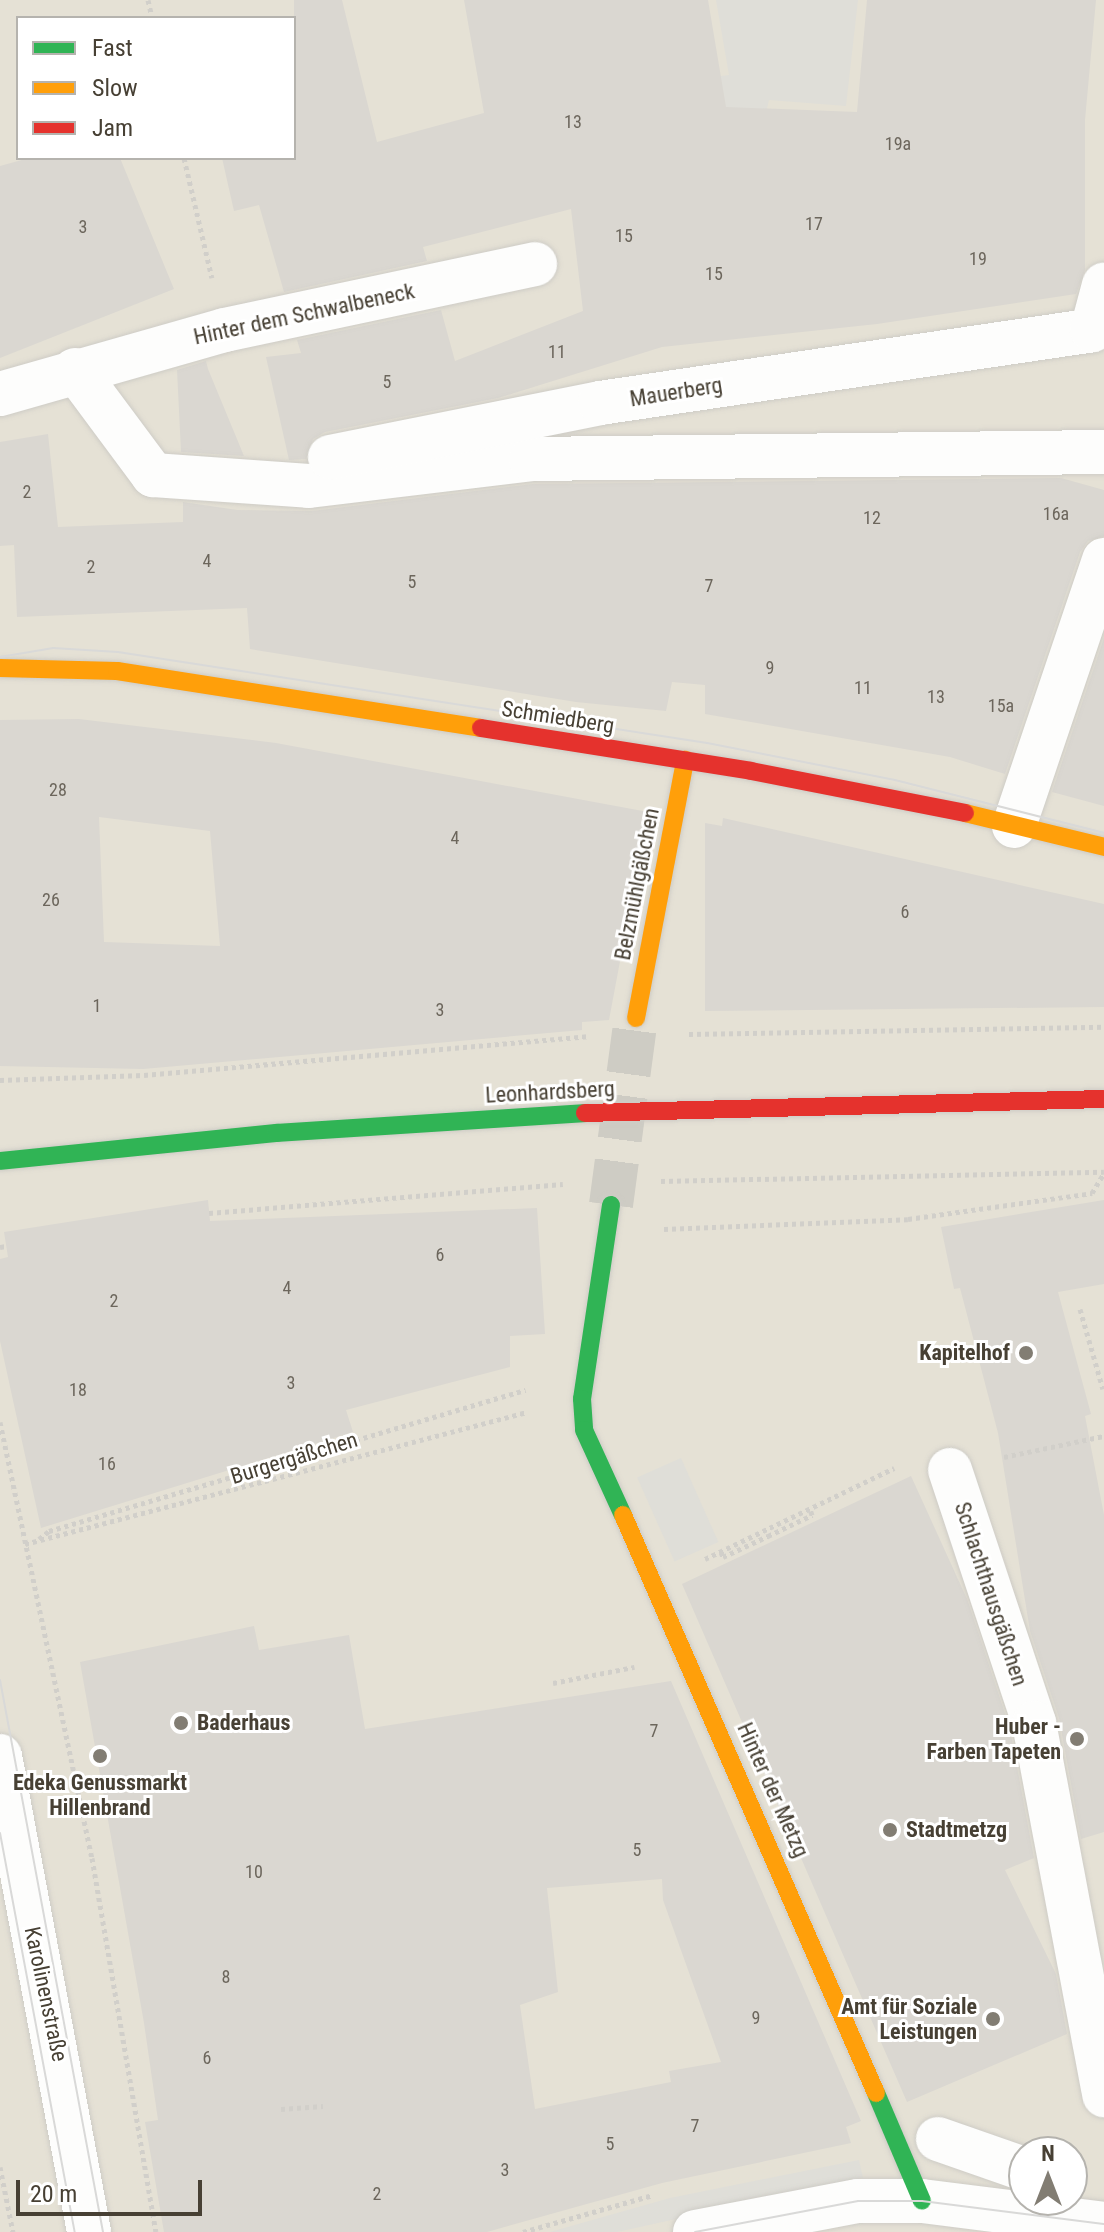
<!DOCTYPE html>
<meta charset="utf-8">
<style>
body{margin:0}
#map{position:relative;width:1104px;height:2232px;overflow:hidden;background:#f0efe8;font-family:"Roboto Condensed",sans-serif}
div>[style]{position:absolute}
[style*='--x']{left:calc(var(--x)*1px);top:calc(var(--y)*1px);width:calc(var(--w)*1px);rotate:calc(var(--a)*1deg)}
.residential>*{inset:0;background:#e5e1d5}
.parking>*{inset:0;background:#dfded8;transform-origin:0 0}
.building>*{inset:0;background:#dad7d1}
.secondary-tunnel>*{height:44px;margin-top:-22px;transform-origin:0;background:repeating-linear-gradient(90deg,#ceccc4 0 44px,transparent 0 66px)}
.path>*{height:5px;margin-top:-2.5px;transform-origin:0;background:repeating-linear-gradient(90deg,#d1cfca 0 4px,transparent 0 8px)}
.roads{filter:drop-shadow(0 0 2px #ceccc6) drop-shadow(0 0 2px #ceccc6)}
.street>*{height:44px;margin:-22px;padding:0 22px;transform-origin:22px;border-radius:22px;background:#fdfdfc}
.fast>*{height:18px;margin:-9px;padding:0 9px;transform-origin:9px;border-radius:9px;background:#30b455}
.slow>*{height:18px;margin:-9px;padding:0 9px;transform-origin:9px;border-radius:9px;background:#ff9f0a}
.jam>*{height:18px;margin:-9px;padding:0 9px;transform-origin:9px;border-radius:9px;background:#e5322d}
.tram>*{height:2px;margin:-1px;padding:0 1px;transform-origin:1px;border-radius:1px;background:#d9d9d8}
.dots>*{width:22px;height:22px;translate:-50% -50%;box-sizing:border-box;border:4px solid #fff;border-radius:50%}
span{translate:-50% -50%;white-space:nowrap;text-align:center;line-height:1.15;-webkit-text-stroke:6px #fff;paint-order:stroke}
.number-label{font-size:18px;color:#6c665c}
.number-label span{-webkit-text-stroke-width:0}
.street-label{font-size:22px;color:#474034}
.poi-label{font-size:22px;color:#474034;font-weight:700}
.right{translate:-100% -50%;text-align:right}
.left{translate:0 -50%;text-align:left}
.legend{position:absolute;left:16px;top:16px;width:280px;height:144px;box-sizing:border-box;background:#fff;border:2px solid #b5b3ae;margin:0;padding:10px 14px;list-style:none;font-size:24px;color:#474034}
.legend li{display:flex;align-items:center;gap:16px;height:40px}
.legend b{width:40px;border:2px solid #b5b3ae}
.north{position:absolute;left:1008px;top:2136px;width:80px;height:80px;box-sizing:border-box;background:#fff;border:2px solid #b5b3ae;border-radius:50%;rotate:0deg;font-size:22px;font-weight:700;line-height:32px;text-align:center;color:#474034}
.north::after{content:'';display:block;margin:auto;width:28px;height:36px;background:#827d73;clip-path:polygon(50% 0,100% 100%,50% 72%,0 100%)}
.scale{position:absolute;left:16px;top:2180px;width:186px;height:36px;box-sizing:border-box;border:4px solid #474034;border-top:0;padding-left:10px;font-size:24px;line-height:28px;white-space:nowrap;color:#474034;-webkit-text-stroke:6px #fff;paint-order:stroke}
</style>
<div id="map">
<div class="residential">
<i style="clip-path:polygon(evenodd,0 0,1104px 0,1104px 2232px,0 2232px,0 0,18px 18px,294px 18px,294px 158px,18px 158px,18px 18px,0 0,1024px 2152px,1072px 2152px,1072px 2200px,1024px 2200px,1024px 2152px)"></i>
</div>
<div class="parking">
<i style="clip-path:polygon(716px 0,858px 0,846px 106px,769px 100px,765px 117px,667px 132px,659px 85px,729px 75px)"></i>
<i style="left:681px;top:1458px;width:92px;height:48px;rotate:66deg"></i>
<i style="clip-path:polygon(859px 2160px,863px 2178px,617px 2232px,550px 2232px,670px 2198px)"></i>
</div>
<div class="building">
<i style="clip-path:polygon(294px 0,342px 0,377px 142px,484px 113px,464px 0,708px 0,726px 107px,857px 112px,867px 0,1096px 0,1085px 120px,1085px 270px,1076px 294px,877px 324px,662px 347px,498px 398px,325px 432px,313px 439px,306px 459px,289px 460px,266px 357px,301px 353px,297px 340px,441px 310px,455px 361px,583px 311px,571px 209px,423px 247px,427px 261px,284px 292px,259px 205px,234px 211px,222px 158px,294px 158px)"></i>
<i style="clip-path:polygon(29px 158px,120px 158px,174px 289px,0 358px,0 166px)"></i>
<i style="clip-path:polygon(206px 361px,208px 369px,244px 456px,181px 452px,177px 370px)"></i>
<i style="clip-path:polygon(48px 434px,58px 527px,183px 522px,183px 502px,237px 510px,312px 511px,533px 484px,1061px 478px,1104px 490px,1104px 536px,1088px 541px,1080px 552px,1005px 774px,950px 757px,705px 714px,705px 685px,672px 682px,666px 711px,576px 702px,250px 649px,247px 608px,17px 617px,14px 545px,0 546px,0 442px)"></i>
<i style="clip-path:polygon(1104px 638px,1104px 806px,1052px 792px)"></i>
<i style="clip-path:polygon(evenodd,79px 719px,276px 743px,648px 812px,609px 1020px,582px 1022px,582px 1030px,143px 1069px,0 1066px,0 720px,79px 719px,99px 817px,210px 831px,220px 946px,104px 942px,99px 817px)"></i>
<i style="clip-path:polygon(723px 818px,1104px 904px,1104px 1007px,705px 1011px,705px 823px,722px 826px)"></i>
<i style="clip-path:polygon(208px 1200px,210px 1221px,537px 1208px,545px 1334px,510px 1336px,510px 1367px,346px 1410px,353px 1432px,41px 1528px,0 1341px,0 1259px,8px 1257px,4px 1232px)"></i>
<i style="clip-path:polygon(1104px 1200px,1104px 1284px,1058px 1292px,1091px 1414px,1085px 1416px,1104px 1515px,1104px 1832px,1081px 1839px,1059px 1718px,1030px 1631px,998px 1433px,960px 1288px,954px 1289px,941px 1227px)"></i>
<i style="clip-path:polygon(911px 1476px,967px 1599px,1010px 1729px,1034px 1858px,1005px 1870px,1056px 1974px,1067px 2034px,907px 2102px,682px 1584px)"></i>
<i style="clip-path:polygon(evenodd,254px 1626px,259px 1650px,349px 1635px,365px 1729px,671px 1681px,861px 2121px,846px 2127px,851px 2143px,662px 2183px,487px 2232px,164px 2232px,145px 2122px,158px 2120px,144px 2023px,80px 1662px,254px 1626px,662px 1879px,663px 1900px,721px 2062px,669px 2071px,671px 2082px,535px 2109px,520px 2005px,558px 1992px,547px 1888px,662px 1879px)"></i>
</div>
<div class="secondary-tunnel">
<i style="--x:611;--y:1205;--w:189;--a:-82.4"></i>
</div>
<div class="path">
<i style="--x:148;--y:0;--w:18;--a:77"></i>
<i style="--x:184;--y:158;--w:123;--a:76.9"></i>
<i style="--x:689;--y:1034;--w:415;--a:-1"></i>
<i style="--x:0;--y:1080;--w:144;--a:-2"></i>
<i style="--x:144;--y:1075;--w:445;--a:-5"></i>
<i style="--x:661;--y:1181;--w:443;--a:-1.2"></i>
<i style="--x:209;--y:1213;--w:355;--a:-4.7"></i>
<i style="--x:664;--y:1229;--w:244;--a:-2.3"></i>
<i style="--x:908;--y:1219;--w:186;--a:-8"></i>
<i style="--x:1092;--y:1193;--w:23;--a:-59"></i>
<i style="--x:0;--y:1247;--w:6;--a:-9"></i>
<i style="--x:1080;--y:1309;--w:83;--a:74"></i>
<i style="--x:0;--y:1422;--w:446;--a:78.1"></i>
<i style="--x:92;--y:1858;--w:379;--a:80.3"></i>
<i style="--x:1004;--y:1457;--w:102;--a:-11.9"></i>
<i style="--x:39;--y:1539;--w:13;--a:-39"></i>
<i style="--x:49;--y:1531;--w:497;--a:-16.5"></i>
<i style="--x:25;--y:1544;--w:519;--a:-14.73"></i>
<i style="--x:721;--y:1552;--w:5;--a:68"></i>
<i style="--x:723;--y:1557;--w:50;--a:-25"></i>
<i style="--x:768;--y:1536;--w:49;--a:-25.5"></i>
<i style="--x:812;--y:1515;--w:6;--a:-108"></i>
<i style="--x:705;--y:1559;--w:210;--a:-25.7"></i>
<i style="--x:553;--y:1683;--w:83;--a:-11.2"></i>
<i style="--x:281;--y:2109;--w:42;--a:-4.1"></i>
<i style="--x:0;--y:2167;--w:66;--a:78.7"></i>
<i style="--x:523;--y:2232;--w:135;--a:-15.9"></i>
</div>
<div class="roads">
<div class="street">
<i style="--x:75;--y:370;--w:131;--a:53.4"></i>
<i style="--x:153;--y:475;--w:156;--a:4"></i>
<i style="--x:309;--y:486;--w:224;--a:-6.9"></i>
<i style="--x:531;--y:459;--w:573;--a:-0.7"></i>
<i style="--x:0;--y:394;--w:234;--a:-15.9"></i>
<i style="--x:225;--y:330;--w:317;--a:-12"></i>
<i style="--x:330;--y:457;--w:275;--a:-11.3"></i>
<i style="--x:600;--y:403;--w:497;--a:-8.4"></i>
<i style="--x:1092;--y:330;--w:47;--a:-75.1"></i>
<i style="--x:1014;--y:826;--w:281;--a:-71.3"></i>
<i style="--x:950;--y:1470;--w:267;--a:71.6"></i>
<i style="--x:1034;--y:1723;--w:379;--a:79.3"></i>
<i style="--x:0;--y:1756;--w:484;--a:79.4"></i>
<i style="--x:938;--y:2139;--w:91;--a:19.2"></i>
<i style="--x:695;--y:2232;--w:166;--a:-10.8"></i>
<i style="--x:858;--y:2201;--w:64;--a:0"></i>
<i style="--x:922;--y:2201;--w:183;--a:7.2"></i>
</div>
<div class="fast">
<i style="--x:0;--y:1161;--w:278;--a:-5.8"></i>
<i style="--x:277;--y:1133;--w:309;--a:-3.7"></i>
<i style="--x:611;--y:1205;--w:196;--a:98.5"></i>
<i style="--x:582;--y:1399;--w:31;--a:86"></i>
<i style="--x:584;--y:1430;--w:94;--a:65.4"></i>
<i style="--x:876;--y:2093;--w:117;--a:66.9"></i>
</div>
<div class="slow">
<i style="--x:0;--y:668;--w:117;--a:1.5"></i>
<i style="--x:117;--y:671;--w:368;--a:8.9"></i>
<i style="--x:965;--y:813;--w:143;--a:13.7"></i>
<i style="--x:636;--y:1018;--w:263;--a:-79.2"></i>
<i style="--x:623;--y:1515;--w:631;--a:66.36"></i>
</div>
<div class="jam">
<i style="--x:481;--y:728;--w:273;--a:9"></i>
<i style="--x:751;--y:771;--w:218;--a:11.1"></i>
<i style="--x:585;--y:1113;--w:519;--a:-1.55"></i>
</div>
</div>
<div class="tram">
<i style="--x:0;--y:657;--w:54;--a:-9.6"></i>
<i style="--x:53;--y:648;--w:65;--a:3.5"></i>
<i style="--x:118;--y:652;--w:596;--a:8.78"></i>
<i style="--x:707;--y:743;--w:192;--a:11.1"></i>
<i style="--x:895;--y:780;--w:216;--a:14.2"></i>
<i style="--x:0;--y:1680;--w:562;--a:79.43"></i>
<i style="--x:0;--y:1833;--w:406;--a:79.4"></i>
<i style="--x:695;--y:2232;--w:166;--a:-10.8"></i>
<i style="--x:858;--y:2201;--w:64;--a:0"></i>
<i style="--x:922;--y:2201;--w:183;--a:7.2"></i>
</div>
<div class="dots">
<i style="left:1026px;top:1353px;background:#827d73"></i>
<i style="left:181px;top:1723px;background:#827d73"></i>
<i style="left:1077px;top:1739px;background:#827d73"></i>
<i style="left:100px;top:1756px;background:#827d73"></i>
<i style="left:890px;top:1830px;background:#827d73"></i>
<i style="left:993px;top:2019px;background:#827d73"></i>
</div>
<div class="number-label">
<span style="left:573px;top:122px">13</span>
<span style="left:898px;top:144px">19a</span>
<span style="left:814px;top:224px">17</span>
<span style="left:83px;top:227px">3</span>
<span style="left:624px;top:236px">15</span>
<span style="left:978px;top:259px">19</span>
<span style="left:714px;top:274px">15</span>
<span style="left:557px;top:352px">11</span>
<span style="left:387px;top:382px">5</span>
<span style="left:27px;top:492px">2</span>
<span style="left:1056px;top:514px">16a</span>
<span style="left:872px;top:518px">12</span>
<span style="left:207px;top:561px">4</span>
<span style="left:91px;top:567px">2</span>
<span style="left:412px;top:582px">5</span>
<span style="left:709px;top:586px">7</span>
<span style="left:770px;top:668px">9</span>
<span style="left:863px;top:688px">11</span>
<span style="left:936px;top:697px">13</span>
<span style="left:1001px;top:706px">15a</span>
<span style="left:58px;top:790px">28</span>
<span style="left:455px;top:838px">4</span>
<span style="left:51px;top:900px">26</span>
<span style="left:905px;top:912px">6</span>
<span style="left:97px;top:1006px">1</span>
<span style="left:440px;top:1010px">3</span>
<span style="left:440px;top:1255px">6</span>
<span style="left:287px;top:1288px">4</span>
<span style="left:114px;top:1301px">2</span>
<span style="left:291px;top:1383px">3</span>
<span style="left:78px;top:1390px">18</span>
<span style="left:107px;top:1464px">16</span>
<span style="left:654px;top:1731px">7</span>
<span style="left:637px;top:1850px">5</span>
<span style="left:254px;top:1872px">10</span>
<span style="left:226px;top:1977px">8</span>
<span style="left:756px;top:2018px">9</span>
<span style="left:207px;top:2058px">6</span>
<span style="left:695px;top:2126px">7</span>
<span style="left:610px;top:2144px">5</span>
<span style="left:505px;top:2170px">3</span>
<span style="left:377px;top:2194px">2</span>
</div>
<div class="street-label">
<span style="left:304px;top:314px;rotate:-12deg">Hinter dem Schwalbeneck</span>
<span style="left:676px;top:392px;rotate:-9deg">Mauerberg</span>
<span style="left:558px;top:717px;rotate:9deg">Schmiedberg</span>
<span style="left:637px;top:884px;rotate:-79deg">Belzmühlgäßchen</span>
<span style="left:550px;top:1092px;rotate:-3deg">Leonhardsberg</span>
<span style="left:294px;top:1458px;rotate:-17deg">Burgergäßchen</span>
<span style="left:991px;top:1594px;rotate:72deg">Schlachthausgäßchen</span>
<span style="left:773px;top:1790px;rotate:66deg">Hinter der Metzg</span>
<span style="left:46px;top:1994px;rotate:78deg">Karolinenstraße</span>
</div>
<div class="poi-label">
<span class="right" style="left:1010px;top:1353px">Kapitelhof</span>
<span class="left" style="left:197px;top:1723px">Baderhaus</span>
<span class="right" style="left:1061px;top:1739px">Huber -<br>Farben Tapeten</span>
<span style="left:100px;top:1795px">Edeka Genussmarkt<br>Hillenbrand</span>
<span class="left" style="left:906px;top:1830px">Stadtmetzg</span>
<span class="right" style="left:977px;top:2019px">Amt für Soziale<br>Leistungen</span>
</div>
<ul class="legend">
<li><b style="height:10px;background:#30b455"></b>Fast</li>
<li><b style="height:10px;background:#ff9f0a"></b>Slow</li>
<li><b style="height:10px;background:#e5322d"></b>Jam</li>
</ul>
<div class="north">N</div>
<div class="scale">20 m</div>
</div>
